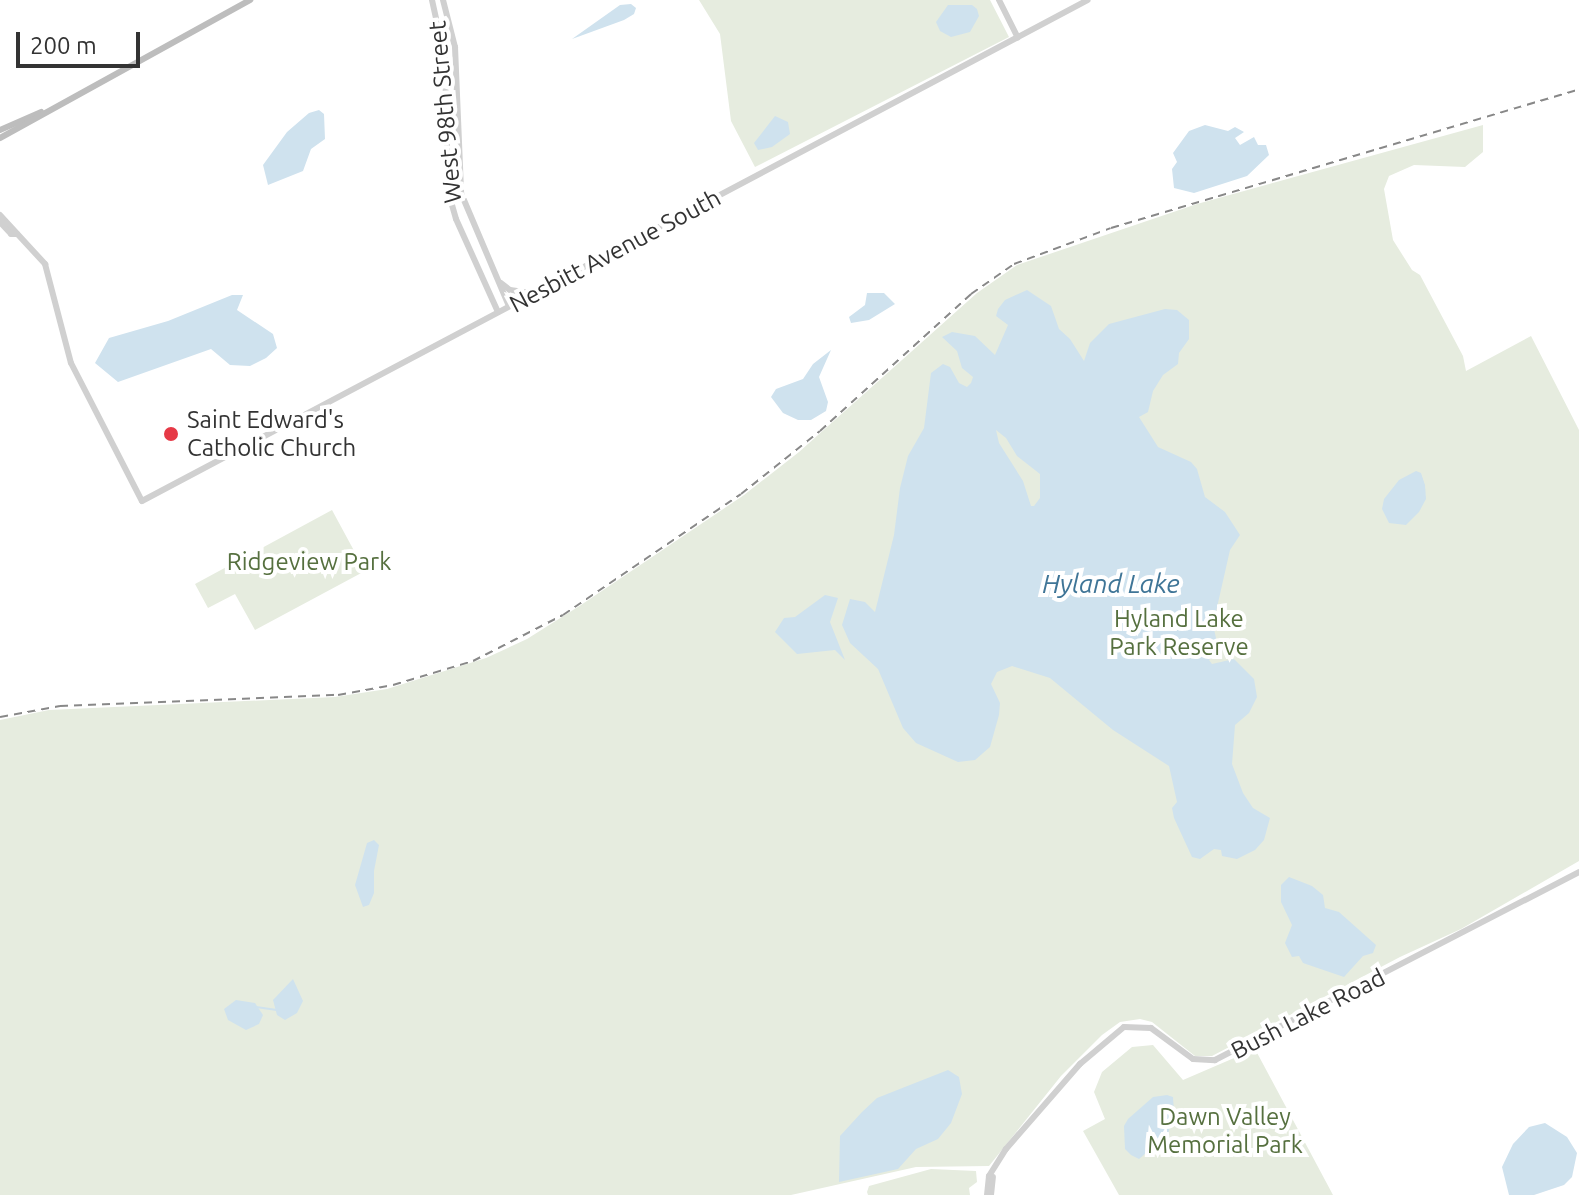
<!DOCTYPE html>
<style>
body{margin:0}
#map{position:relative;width:1579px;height:1195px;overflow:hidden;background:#fff;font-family:Ubuntu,sans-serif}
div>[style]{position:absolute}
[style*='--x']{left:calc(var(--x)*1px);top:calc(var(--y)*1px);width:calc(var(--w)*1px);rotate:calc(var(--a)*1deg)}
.green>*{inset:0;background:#e6ecdf}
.water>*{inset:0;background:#cfe2ee}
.stream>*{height:2px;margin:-1px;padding:0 1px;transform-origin:1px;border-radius:1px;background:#cfe2ee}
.tertiary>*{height:6px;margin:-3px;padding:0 3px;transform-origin:3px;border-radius:3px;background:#d0d0d0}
.secondary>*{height:6px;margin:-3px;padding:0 3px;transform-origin:3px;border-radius:3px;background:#bdbdbd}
.rail>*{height:2px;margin-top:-1px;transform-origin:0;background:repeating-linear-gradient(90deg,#888 0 8px,transparent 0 14px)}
.dots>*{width:22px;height:22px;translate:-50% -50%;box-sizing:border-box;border:4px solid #fff;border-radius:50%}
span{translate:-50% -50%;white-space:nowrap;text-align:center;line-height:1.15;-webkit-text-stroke:8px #fff;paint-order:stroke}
.street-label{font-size:24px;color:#333}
.poi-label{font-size:24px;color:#333}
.left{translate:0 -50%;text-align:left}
.park-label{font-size:24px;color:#56703f}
.water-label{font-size:26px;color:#3f7597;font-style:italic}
.scale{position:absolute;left:16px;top:32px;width:124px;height:36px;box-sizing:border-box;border:4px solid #333;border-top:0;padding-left:10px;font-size:24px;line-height:28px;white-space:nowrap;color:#333;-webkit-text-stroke:6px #fff;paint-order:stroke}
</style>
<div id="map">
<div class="green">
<i style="clip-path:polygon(699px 0,990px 0,1009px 37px,755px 167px,731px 121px,720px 34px)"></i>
<i style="clip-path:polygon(1483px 125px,1483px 152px,1465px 167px,1414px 165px,1389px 176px,1384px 189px,1393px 240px,1412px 270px,1420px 275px,1463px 356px,1466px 371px,1531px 336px,1579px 430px,1579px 861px,1461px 929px,1400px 957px,1212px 1056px,1195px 1056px,1152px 1022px,1140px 1019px,1120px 1022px,1102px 1035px,1061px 1076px,989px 1166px,916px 1167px,791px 1195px,0 1195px,0 720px,49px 710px,335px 697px,387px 689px,486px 658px,527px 639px,581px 605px,744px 495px,799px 452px,977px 293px,1017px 265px,1197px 204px)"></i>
<i style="clip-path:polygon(332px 510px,365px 571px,255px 630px,235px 594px,208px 608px,195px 584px)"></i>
<i style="clip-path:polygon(1153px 1045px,1183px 1080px,1255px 1049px,1333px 1195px,1119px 1195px,1083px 1131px,1105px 1119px,1094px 1092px,1102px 1072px,1132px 1047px)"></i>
<i style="clip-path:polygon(931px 1169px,976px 1171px,977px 1182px,969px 1188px,970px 1195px,868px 1195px,867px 1192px,869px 1186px)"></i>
</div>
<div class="water">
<i style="clip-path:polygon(631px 4px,636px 8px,634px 14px,624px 20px,572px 39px,620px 5px)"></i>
<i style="clip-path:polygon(948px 5px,972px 5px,977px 9px,979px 16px,970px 32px,951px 37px,940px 31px,936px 22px)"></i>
<i style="clip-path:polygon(319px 110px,324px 114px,325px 139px,311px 149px,303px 171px,268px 185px,263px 165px,287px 132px,309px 113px)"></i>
<i style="clip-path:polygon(775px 116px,788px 122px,790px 134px,772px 147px,758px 150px,754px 143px)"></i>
<i style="clip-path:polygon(1205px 125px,1228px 131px,1235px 127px,1244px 132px,1235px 138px,1240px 145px,1254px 137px,1258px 145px,1266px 145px,1269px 155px,1247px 176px,1194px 193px,1174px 188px,1172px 169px,1177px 162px,1173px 153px,1189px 131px)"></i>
<i style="clip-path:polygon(evenodd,1027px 290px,1051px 306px,1059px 329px,1070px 339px,1084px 361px,1090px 343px,1109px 324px,1165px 309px,1177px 310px,1189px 320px,1189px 339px,1179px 353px,1178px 364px,1163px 375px,1153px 391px,1148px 412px,1139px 417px,1158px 447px,1191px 462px,1197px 469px,1205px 497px,1225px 512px,1240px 535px,1230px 550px,1213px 625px,1219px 651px,1209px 660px,1212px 664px,1234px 659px,1254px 679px,1257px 697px,1249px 713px,1235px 725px,1232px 764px,1243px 793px,1253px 808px,1270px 818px,1264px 840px,1255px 850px,1237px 859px,1222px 856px,1221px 850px,1214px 849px,1200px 859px,1192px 857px,1174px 818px,1172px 808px,1177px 802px,1169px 766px,1113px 730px,1050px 678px,1012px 666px,997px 672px,991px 684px,1000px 703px,999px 715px,990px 747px,975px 760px,958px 762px,916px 743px,903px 728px,878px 669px,850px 643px,842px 625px,850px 599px,865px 602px,875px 612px,894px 535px,900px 488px,908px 456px,924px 428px,931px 373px,943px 364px,950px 367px,959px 383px,967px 387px,971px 383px,973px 377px,962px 368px,957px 351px,942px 337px,952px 332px,975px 336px,995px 355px,1008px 325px,996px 316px,998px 309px,1005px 300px,1027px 290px,996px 430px,1006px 438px,1017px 456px,1040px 474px,1040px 498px,1034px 506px,1031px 506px,1023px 481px,999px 443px,996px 430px)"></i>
<i style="clip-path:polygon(867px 293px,884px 293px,895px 304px,869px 320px,851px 323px,849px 317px,865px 305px)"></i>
<i style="clip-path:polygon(232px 295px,243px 295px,237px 310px,273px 334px,277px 348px,266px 358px,250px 366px,230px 365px,211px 349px,118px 382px,95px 363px,109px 338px,168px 321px)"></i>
<i style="clip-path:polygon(831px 350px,819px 377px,828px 402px,826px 411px,811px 420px,798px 420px,783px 413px,771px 397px,776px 389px,803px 379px,813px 364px)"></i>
<i style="clip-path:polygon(1416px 471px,1421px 473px,1425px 485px,1426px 499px,1419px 512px,1406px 525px,1389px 523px,1382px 509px,1384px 499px,1399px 480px)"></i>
<i style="clip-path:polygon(825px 595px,838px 598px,830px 622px,845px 660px,835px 650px,797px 654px,775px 632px,784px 618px,795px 617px)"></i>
<i style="clip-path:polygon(374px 840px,379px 845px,374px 871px,374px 893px,369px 905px,363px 907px,355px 885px,367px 843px)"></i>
<i style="clip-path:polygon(1289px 877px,1312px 886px,1323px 895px,1325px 908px,1339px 912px,1376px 945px,1373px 953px,1363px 956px,1344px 977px,1303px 963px,1299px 956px,1292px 957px,1285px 943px,1292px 925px,1281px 902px,1281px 885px)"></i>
<i style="clip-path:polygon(293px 979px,303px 1001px,297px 1013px,285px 1020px,277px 1015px,273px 1000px)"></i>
<i style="clip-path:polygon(236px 1000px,255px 1003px,263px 1015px,259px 1024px,246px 1030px,228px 1020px,224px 1009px)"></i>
<i style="clip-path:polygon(948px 1070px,959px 1077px,962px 1094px,951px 1123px,938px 1139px,916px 1149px,898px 1169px,839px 1182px,840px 1136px,862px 1112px,877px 1098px)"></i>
<i style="clip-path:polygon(1167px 1095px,1173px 1097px,1174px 1112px,1168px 1134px,1139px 1159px,1131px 1155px,1125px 1149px,1124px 1126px,1128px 1119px,1153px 1097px)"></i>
<i style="clip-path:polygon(1545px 1123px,1567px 1137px,1577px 1153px,1572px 1177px,1564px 1185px,1534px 1195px,1509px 1195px,1502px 1167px,1513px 1144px,1529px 1127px)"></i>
</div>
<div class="stream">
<i style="--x:256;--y:1007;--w:21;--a:8"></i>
</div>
<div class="tertiary">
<i style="--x:432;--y:0;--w:60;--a:77.6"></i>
<i style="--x:445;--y:59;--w:132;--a:88.7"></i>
<i style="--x:448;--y:191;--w:29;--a:74"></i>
<i style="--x:456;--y:219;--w:102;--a:65.7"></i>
<i style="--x:443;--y:0;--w:49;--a:75.7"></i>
<i style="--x:455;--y:47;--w:146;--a:87.6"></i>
<i style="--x:461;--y:193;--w:123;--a:67"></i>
<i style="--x:999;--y:0;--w:42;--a:63.4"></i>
<i style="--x:0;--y:215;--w:67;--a:47.4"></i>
<i style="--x:45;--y:264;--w:102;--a:75.3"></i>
<i style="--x:71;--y:363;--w:155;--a:62.8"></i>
<i style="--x:142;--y:501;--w:1070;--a:-27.91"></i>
<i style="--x:0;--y:222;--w:16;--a:47"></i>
<i style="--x:11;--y:234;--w:6;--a:0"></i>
<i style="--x:501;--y:283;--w:11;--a:38"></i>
<i style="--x:510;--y:290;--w:21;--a:8"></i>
<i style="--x:987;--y:1195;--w:19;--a:-84"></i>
<i style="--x:989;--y:1176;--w:32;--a:-58"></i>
<i style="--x:1006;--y:1149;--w:113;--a:-49"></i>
<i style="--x:1080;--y:1064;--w:57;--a:-40.1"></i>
<i style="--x:1124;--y:1027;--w:27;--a:2"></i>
<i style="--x:1151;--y:1028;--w:52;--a:36.4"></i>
<i style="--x:1193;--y:1059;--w:22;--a:3"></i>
<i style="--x:1215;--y:1060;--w:410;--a:-27.3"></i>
<i style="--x:991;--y:1195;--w:18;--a:-84"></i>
</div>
<div class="secondary">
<i style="--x:0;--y:130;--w:45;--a:-23.7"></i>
<i style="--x:0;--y:138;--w:286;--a:-28.9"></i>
</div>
<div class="rail">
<i style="--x:0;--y:717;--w:61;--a:-10.4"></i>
<i style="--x:60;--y:706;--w:278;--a:-2.3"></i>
<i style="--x:338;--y:695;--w:56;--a:-10.3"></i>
<i style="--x:393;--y:685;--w:84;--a:-16.7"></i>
<i style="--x:473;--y:661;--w:101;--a:-27.1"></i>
<i style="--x:563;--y:615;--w:215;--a:-34.2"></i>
<i style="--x:741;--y:494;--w:101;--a:-38.6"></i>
<i style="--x:820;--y:431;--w:204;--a:-42.2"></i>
<i style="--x:971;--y:294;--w:52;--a:-34.9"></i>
<i style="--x:1014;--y:264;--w:103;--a:-20.4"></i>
<i style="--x:1111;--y:228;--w:488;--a:-16.5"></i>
</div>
<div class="dots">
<i style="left:171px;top:434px;background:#e63946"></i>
</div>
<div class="street-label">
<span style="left:445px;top:112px;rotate:-95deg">West 98th Street</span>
<span style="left:615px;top:251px;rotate:-28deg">Nesbitt Avenue South</span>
<span style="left:1308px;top:1014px;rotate:-27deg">Bush Lake Road</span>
</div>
<div class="poi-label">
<span class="left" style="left:187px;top:434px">Saint Edward's<br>Catholic Church</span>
</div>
<div class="park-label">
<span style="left:309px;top:562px">Ridgeview Park</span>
<span style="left:1179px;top:633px">Hyland Lake<br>Park Reserve</span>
<span style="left:1225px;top:1131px">Dawn Valley<br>Memorial Park</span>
</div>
<div class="water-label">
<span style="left:1111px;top:584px">Hyland Lake</span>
</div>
<div class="scale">200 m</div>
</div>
